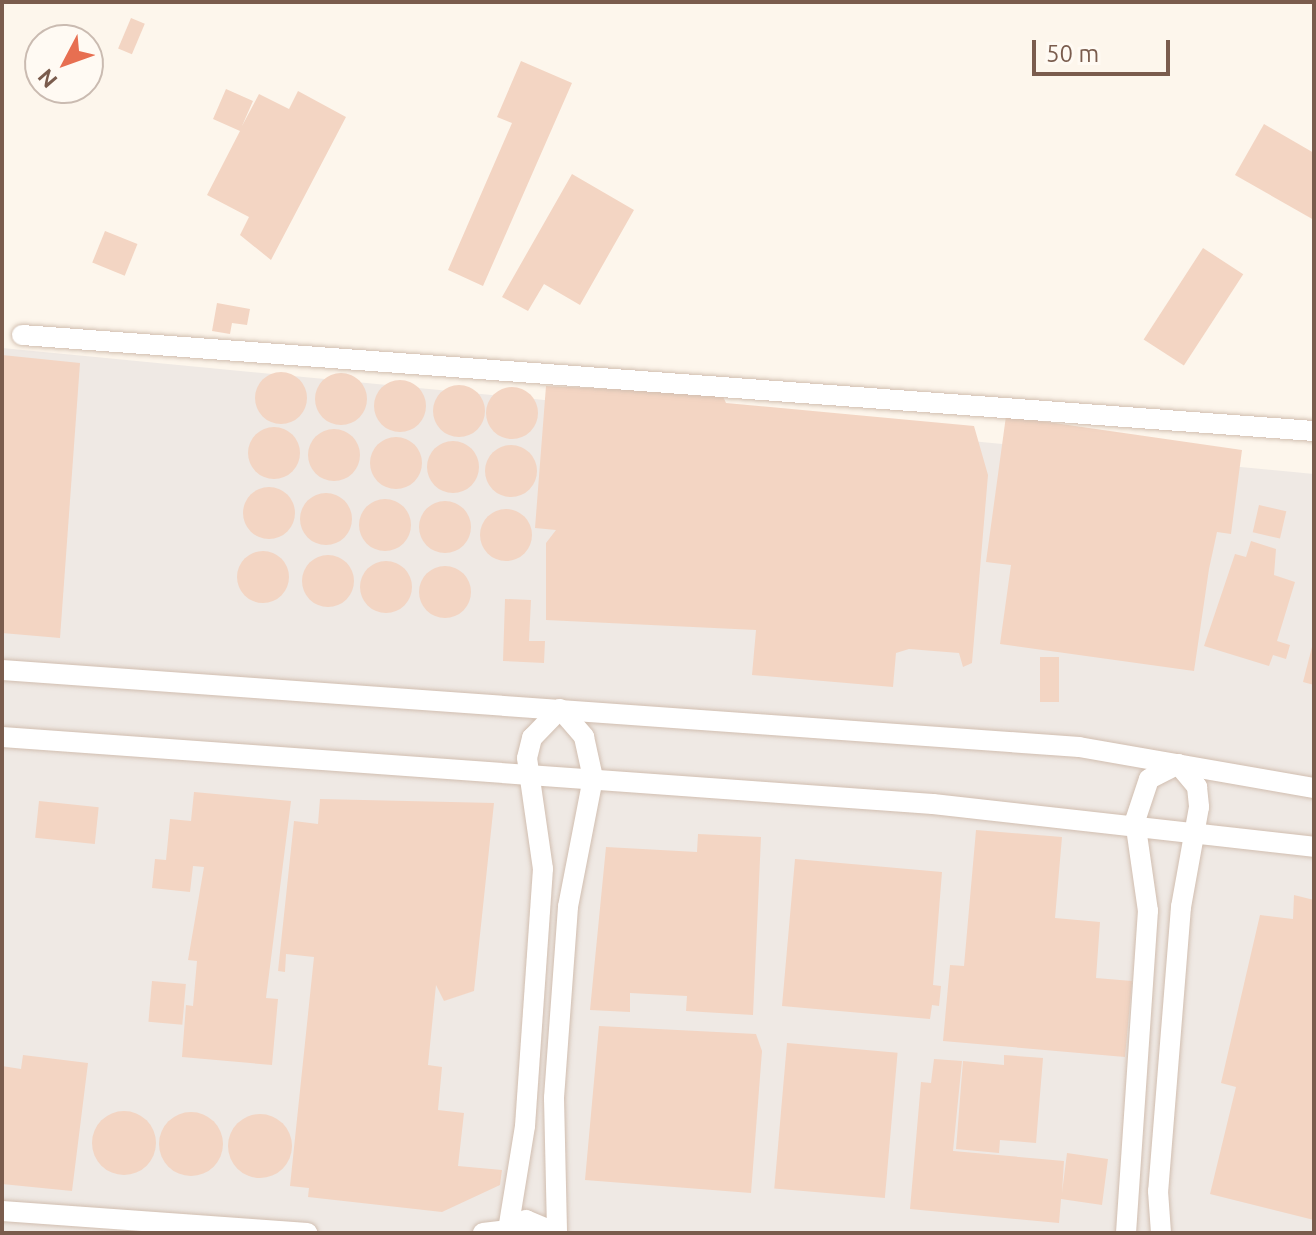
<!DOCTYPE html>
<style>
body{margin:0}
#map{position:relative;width:1316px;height:1235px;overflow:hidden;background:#fdf6ec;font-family:Ubuntu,sans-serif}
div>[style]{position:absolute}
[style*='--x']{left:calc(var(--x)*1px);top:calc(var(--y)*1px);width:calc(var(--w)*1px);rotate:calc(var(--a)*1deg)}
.industrial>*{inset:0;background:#efe9e4}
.building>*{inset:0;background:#f3d5c3;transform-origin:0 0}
.round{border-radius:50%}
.roads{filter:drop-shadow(0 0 2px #d1beb0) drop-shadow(0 0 2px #d1beb0)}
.minor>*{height:20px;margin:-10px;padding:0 10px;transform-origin:10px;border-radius:10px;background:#fff}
span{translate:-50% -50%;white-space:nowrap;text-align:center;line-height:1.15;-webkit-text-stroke:6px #fffaf3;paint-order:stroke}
.frame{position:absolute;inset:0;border:4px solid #7a5c4d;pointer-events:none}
.north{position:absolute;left:24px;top:24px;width:80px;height:80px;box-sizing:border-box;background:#fffaf3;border:2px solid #cabbb1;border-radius:50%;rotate:229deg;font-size:22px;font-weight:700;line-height:32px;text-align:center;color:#7a5c4d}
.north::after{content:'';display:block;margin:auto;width:28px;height:36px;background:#e76f51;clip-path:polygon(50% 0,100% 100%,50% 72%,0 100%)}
.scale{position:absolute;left:1032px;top:40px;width:138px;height:36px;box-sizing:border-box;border:4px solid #7a5c4d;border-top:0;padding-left:10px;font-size:24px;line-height:28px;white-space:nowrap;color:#7a5c4d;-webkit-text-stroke:6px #fffaf3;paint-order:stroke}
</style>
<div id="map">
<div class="industrial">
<i style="clip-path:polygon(2px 348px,1314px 474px,1314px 1233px,2px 1233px)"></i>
</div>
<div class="building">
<i style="left:131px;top:18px;width:15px;height:33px;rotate:23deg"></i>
<i style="clip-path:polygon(521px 61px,572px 83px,483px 286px,448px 270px,512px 123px,497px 117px)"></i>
<i style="clip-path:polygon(226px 89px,253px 101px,242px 126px,259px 94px,289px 109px,298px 91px,346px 117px,271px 260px,240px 235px,249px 217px,207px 195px,240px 131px,213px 119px)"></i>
<i style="clip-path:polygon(1264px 124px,1314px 153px,1314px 220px,1235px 175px)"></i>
<i style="clip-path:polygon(572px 174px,634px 210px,580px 305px,544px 284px,528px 311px,502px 297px)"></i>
<i style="left:105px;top:231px;width:35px;height:34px;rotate:22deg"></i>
<i style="left:1203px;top:248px;width:48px;height:109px;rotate:33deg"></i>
<i style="clip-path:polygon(217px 303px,250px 309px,247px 325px,232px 323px,230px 334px,212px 331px)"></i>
<i style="clip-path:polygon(2px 355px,80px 363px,60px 638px,2px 633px)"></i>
<i class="round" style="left:255px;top:372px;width:52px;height:52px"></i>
<i class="round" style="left:315px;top:373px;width:52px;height:52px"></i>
<i class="round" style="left:374px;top:380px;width:52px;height:52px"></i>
<i class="round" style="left:433px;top:385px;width:52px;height:52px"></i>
<i style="clip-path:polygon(546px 386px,722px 394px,726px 403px,974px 426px,988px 475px,972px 663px,963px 667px,959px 653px,909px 649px,896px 653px,893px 687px,752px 675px,756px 630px,546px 620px,546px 543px,556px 530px,535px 528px)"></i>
<i class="round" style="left:486px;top:387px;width:52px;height:52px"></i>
<i style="clip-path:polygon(1006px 416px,1242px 450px,1231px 534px,1217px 532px,1209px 569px,1194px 671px,1000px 644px,1011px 565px,986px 562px)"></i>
<i class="round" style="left:248px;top:427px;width:52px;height:52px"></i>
<i class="round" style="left:308px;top:429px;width:52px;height:52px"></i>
<i class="round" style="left:370px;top:437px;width:52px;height:52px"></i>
<i class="round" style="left:427px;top:441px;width:52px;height:52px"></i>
<i class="round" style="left:485px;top:445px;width:52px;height:52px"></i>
<i class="round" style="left:243px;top:487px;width:52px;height:52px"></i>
<i class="round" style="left:300px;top:493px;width:52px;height:52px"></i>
<i class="round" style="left:359px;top:499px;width:52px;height:52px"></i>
<i class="round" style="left:419px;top:501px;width:52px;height:52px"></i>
<i style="left:1259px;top:505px;width:28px;height:28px;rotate:13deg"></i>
<i class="round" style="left:480px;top:509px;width:52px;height:52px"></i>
<i style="clip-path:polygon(1251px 541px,1276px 549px,1274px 575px,1295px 582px,1277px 641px,1290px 645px,1286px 659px,1273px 655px,1269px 666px,1204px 646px,1235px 554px,1246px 557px)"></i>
<i class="round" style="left:237px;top:551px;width:52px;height:52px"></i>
<i class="round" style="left:302px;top:555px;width:52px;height:52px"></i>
<i class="round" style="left:360px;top:561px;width:52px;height:52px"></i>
<i class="round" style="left:419px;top:566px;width:52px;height:52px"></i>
<i style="clip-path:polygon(505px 599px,531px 600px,529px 641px,545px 641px,544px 663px,503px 661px)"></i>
<i style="clip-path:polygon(1313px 643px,1314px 643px,1314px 685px,1303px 682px)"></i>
<i style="left:1040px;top:657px;width:19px;height:45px"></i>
<i style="clip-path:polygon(194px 792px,291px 801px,266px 998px,278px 999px,272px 1065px,182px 1057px,186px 1005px,193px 1006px,197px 961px,188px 960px,204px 867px,193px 866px,190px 892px,152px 888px,155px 859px,166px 860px,170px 819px,191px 821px)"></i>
<i style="clip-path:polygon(320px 799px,494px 803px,474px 991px,444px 1001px,436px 985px,428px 1065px,442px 1067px,438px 1110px,464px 1113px,458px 1166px,502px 1170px,500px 1185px,442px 1212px,308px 1197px,309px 1188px,290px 1186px,314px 957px,286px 954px,285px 972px,278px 971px,294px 821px,318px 824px)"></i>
<i style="left:39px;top:801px;width:60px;height:37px;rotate:6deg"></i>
<i style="clip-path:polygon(976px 830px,1062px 837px,1055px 918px,1100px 922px,1096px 978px,1132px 981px,1125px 1057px,943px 1041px,950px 965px,964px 966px)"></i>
<i style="clip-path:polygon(698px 834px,761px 837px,753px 1015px,686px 1011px,687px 996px,630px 993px,630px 1012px,590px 1010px,606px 847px,697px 852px)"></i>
<i style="clip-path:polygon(795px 859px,942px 872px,933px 985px,941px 986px,939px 1006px,932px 1005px,930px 1019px,782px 1006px)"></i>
<i style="clip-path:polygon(1294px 895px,1314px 900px,1314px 1220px,1210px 1194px,1236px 1087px,1221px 1083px,1260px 915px,1293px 919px)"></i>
<i style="left:152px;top:981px;width:34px;height:41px;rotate:5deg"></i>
<i style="clip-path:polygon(599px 1026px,756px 1034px,762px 1051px,751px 1193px,585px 1180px)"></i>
<i style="left:787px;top:1043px;width:111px;height:146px;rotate:5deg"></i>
<i style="clip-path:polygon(23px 1055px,88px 1063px,72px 1191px,2px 1184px,2px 1066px,21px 1069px)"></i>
<i style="clip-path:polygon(1004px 1055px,1043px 1058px,1036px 1143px,1000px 1140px,999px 1153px,956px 1149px,963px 1061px,1004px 1065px)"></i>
<i style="clip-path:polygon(934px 1059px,962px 1061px,953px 1151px,1064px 1161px,1062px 1193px,1067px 1153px,1108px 1159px,1102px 1205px,1061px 1199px,1059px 1223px,910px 1209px,921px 1082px,931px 1083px)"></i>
<i class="round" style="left:92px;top:1111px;width:64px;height:64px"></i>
<i class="round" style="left:159px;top:1112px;width:64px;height:64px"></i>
<i class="round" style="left:228px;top:1114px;width:64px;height:64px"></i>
</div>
<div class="roads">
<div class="minor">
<i style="--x:22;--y:335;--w:1296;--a:4.25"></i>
<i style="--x:2;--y:670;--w:1080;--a:4.09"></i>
<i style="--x:1079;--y:747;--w:239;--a:9.9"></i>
<i style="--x:2;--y:737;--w:933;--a:4.12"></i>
<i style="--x:933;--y:804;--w:383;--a:6.4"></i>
<i style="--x:2;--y:1211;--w:306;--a:4.1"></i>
<i style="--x:483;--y:1233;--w:25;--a:-7"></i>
<i style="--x:508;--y:1230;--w:105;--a:-80.7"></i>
<i style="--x:525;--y:1126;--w:258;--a:-86"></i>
<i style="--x:543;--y:869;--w:112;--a:-98.2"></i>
<i style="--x:527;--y:758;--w:21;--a:-76"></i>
<i style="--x:532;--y:738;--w:40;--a:-46"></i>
<i style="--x:560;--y:709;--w:37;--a:49"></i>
<i style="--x:584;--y:737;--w:42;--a:77.6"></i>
<i style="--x:593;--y:778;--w:131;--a:101"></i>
<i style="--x:568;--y:907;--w:192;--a:94.2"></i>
<i style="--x:554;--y:1098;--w:135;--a:88.7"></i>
<i style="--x:506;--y:1233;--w:24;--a:-33"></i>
<i style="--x:526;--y:1220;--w:33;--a:23"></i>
<i style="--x:1126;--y:1233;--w:323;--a:-86.1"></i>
<i style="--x:1148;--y:911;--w:91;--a:-98.2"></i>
<i style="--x:1135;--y:821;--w:44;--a:-71.6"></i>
<i style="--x:1149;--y:779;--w:33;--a:-27"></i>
<i style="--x:1178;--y:764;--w:30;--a:50"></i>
<i style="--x:1197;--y:787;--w:20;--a:84"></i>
<i style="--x:1199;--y:807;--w:102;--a:100.2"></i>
<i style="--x:1181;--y:907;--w:285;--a:94.6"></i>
<i style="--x:1158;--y:1191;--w:42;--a:85.9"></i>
</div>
</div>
<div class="frame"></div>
<div class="north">N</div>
<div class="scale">50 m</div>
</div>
